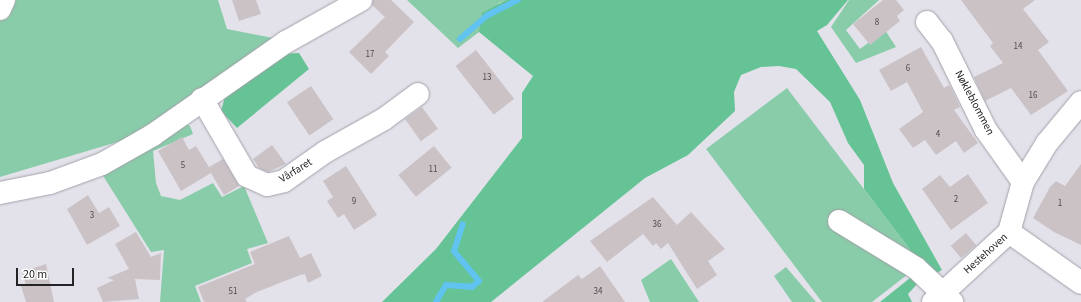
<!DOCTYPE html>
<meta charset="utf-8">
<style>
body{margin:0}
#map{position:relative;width:1081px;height:302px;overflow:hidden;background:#e3e2eb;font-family:"Source Sans 3",sans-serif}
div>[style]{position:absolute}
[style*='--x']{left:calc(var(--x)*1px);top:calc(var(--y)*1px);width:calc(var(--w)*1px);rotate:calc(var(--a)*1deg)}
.green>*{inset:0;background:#89cca9}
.forest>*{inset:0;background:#65c395}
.stream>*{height:6px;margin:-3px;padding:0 3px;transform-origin:3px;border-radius:3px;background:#60c3f0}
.building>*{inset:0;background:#cbc2c6;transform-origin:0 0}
.roads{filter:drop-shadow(0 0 1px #a2a1a9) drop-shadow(0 0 1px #a2a1a9)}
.minor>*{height:22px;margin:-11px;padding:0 11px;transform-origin:11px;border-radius:11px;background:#fff}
span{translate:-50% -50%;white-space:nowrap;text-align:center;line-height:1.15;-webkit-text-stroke:3px #fff;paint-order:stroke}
.number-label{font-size:9px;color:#4e4b4e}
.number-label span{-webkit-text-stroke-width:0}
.street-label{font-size:11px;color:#242326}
.scale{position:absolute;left:16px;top:268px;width:58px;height:18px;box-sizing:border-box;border:2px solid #242326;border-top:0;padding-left:5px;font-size:12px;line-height:14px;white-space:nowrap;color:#242326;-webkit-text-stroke:3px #fff;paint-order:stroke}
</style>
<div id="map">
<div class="green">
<i style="clip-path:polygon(0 0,218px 0,227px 29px,278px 39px,124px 140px,0 177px)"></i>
<i style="clip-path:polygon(407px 0,506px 0,499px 3px,479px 32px,458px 48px)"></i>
<i style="clip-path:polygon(849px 0,879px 0,846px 30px,860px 49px,885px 30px,896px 47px,856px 63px,831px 27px)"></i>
<i style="clip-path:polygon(787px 88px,921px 264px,872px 302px,822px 302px,706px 149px)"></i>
<i style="clip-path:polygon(182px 122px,190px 126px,193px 134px,153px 151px,156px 183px,161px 196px,180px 200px,213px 183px,222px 197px,244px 186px,268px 243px,247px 249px,252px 263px,195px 286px,201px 302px,160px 302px,164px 250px,151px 252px,100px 171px)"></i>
<i style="clip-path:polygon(671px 259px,699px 302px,650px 302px,641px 280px)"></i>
<i style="clip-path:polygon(786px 267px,816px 302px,792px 302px,774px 276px)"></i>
</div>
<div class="forest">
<i style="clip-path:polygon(506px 0,848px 0,827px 25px,817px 31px,860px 100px,893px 183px,942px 270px,937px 273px,921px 264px,864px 189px,864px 165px,848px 143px,830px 102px,796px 69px,779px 66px,761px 67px,741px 75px,734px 92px,735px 111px,688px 155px,645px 178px,491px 302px,382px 302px,436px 249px,522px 138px,522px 93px,533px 76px,479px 32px,482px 13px)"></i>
<i style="clip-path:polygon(299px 53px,309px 69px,237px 128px,221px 111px,226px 93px,282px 54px)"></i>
<i style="clip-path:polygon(915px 274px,918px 283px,908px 294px,912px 302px,880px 302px)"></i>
</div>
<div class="stream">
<i style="--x:460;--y:39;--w:37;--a:-41"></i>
<i style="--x:488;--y:15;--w:34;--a:-27"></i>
<i style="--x:436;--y:302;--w:20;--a:-60"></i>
<i style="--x:446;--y:285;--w:26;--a:4"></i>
<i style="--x:472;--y:287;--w:9;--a:-41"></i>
<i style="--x:479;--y:281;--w:39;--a:-130"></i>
<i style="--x:454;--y:251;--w:28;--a:-72"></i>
</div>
<div class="building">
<i style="clip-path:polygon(232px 0,256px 0,261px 14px,239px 21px)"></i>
<i style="clip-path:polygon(373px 0,391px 0,414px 22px,385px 52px,389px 56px,371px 74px,349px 52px,385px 17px,372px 5px)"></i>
<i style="clip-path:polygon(883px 0,896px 0,904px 10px,897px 16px,900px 21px,870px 45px,853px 24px)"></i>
<i style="clip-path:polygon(961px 0,1035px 0,1023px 9px,1049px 42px,1038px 50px,1068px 91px,1031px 115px,1011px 88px,985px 101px,974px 77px,1003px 63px,990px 46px,993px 43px)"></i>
<i style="clip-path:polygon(921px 47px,944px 88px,949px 85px,951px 88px,960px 107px,954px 110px,978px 143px,964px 153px,956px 141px,936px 155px,925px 140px,913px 148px,899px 129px,923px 112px,907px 82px,891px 91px,879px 70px)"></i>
<i style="left:476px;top:50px;width:62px;height:26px;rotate:52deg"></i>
<i style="left:311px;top:86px;width:40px;height:29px;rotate:56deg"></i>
<i style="left:422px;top:107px;width:27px;height:21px;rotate:54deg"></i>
<i style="clip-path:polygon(182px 137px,189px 150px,196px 146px,209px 167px,223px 159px,239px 186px,224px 195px,211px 173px,181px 191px,158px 151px)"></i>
<i style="clip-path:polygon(272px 145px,286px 164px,268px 172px,259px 168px,253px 159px)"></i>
<i style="left:434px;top:146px;width:28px;height:46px;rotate:51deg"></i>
<i style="clip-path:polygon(1081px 164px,1081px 245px,1054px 232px,1033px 218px,1050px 187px,1056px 181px,1065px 186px)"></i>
<i style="clip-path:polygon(346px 166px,377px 215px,354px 230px,344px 214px,338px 218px,327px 201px,333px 197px,323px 181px)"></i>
<i style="clip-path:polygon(968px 174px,988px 203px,951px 230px,922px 189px,940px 175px,950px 187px)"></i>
<i style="clip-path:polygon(88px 195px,99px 213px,109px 207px,120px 226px,87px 245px,67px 209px)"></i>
<i style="clip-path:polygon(653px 197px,677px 225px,691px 212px,725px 249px,708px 261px,717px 275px,697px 289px,668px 243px,661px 249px,656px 243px,653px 246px,643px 234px,607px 262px,590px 241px)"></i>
<i style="clip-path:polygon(136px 232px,151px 257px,161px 253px,160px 280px,135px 279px,139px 299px,103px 302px,97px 288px,114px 280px,107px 278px,129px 269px,115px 244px)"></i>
<i style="left:966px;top:233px;width:16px;height:20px;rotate:50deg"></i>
<i style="clip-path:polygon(289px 236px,300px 258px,311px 253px,322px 276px,308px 283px,305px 274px,300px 275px,257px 292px,245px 299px,247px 302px,204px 302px,198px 287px,255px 264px,250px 252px)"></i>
<i style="clip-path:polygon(46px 264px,54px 302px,26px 302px,21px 286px,26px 285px,22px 272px)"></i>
<i style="clip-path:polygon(600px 266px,625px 302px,542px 302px,578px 275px,582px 279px)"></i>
</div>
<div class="roads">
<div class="minor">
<i style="--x:0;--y:9;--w:10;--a:-66"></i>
<i style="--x:927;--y:22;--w:24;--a:52"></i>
<i style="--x:942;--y:41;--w:99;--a:63.7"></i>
<i style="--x:986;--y:130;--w:64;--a:54.6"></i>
<i style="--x:1023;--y:182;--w:52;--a:105.6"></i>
<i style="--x:202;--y:99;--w:89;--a:59.7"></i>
<i style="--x:247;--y:176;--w:22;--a:24"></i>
<i style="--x:267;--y:185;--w:17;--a:-13"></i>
<i style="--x:284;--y:181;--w:50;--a:-35.3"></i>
<i style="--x:325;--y:152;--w:68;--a:-29.2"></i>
<i style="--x:384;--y:119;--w:42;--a:-36.3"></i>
<i style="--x:1023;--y:182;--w:46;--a:-58.4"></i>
<i style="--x:1047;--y:143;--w:53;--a:-50.3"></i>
<i style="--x:0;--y:193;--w:51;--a:-11.3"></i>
<i style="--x:50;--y:183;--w:55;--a:-20.1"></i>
<i style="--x:102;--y:164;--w:59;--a:-29.6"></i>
<i style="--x:153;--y:135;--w:162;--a:-35"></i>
<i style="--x:286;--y:42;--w:86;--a:-29.2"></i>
<i style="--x:839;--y:221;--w:90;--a:31.4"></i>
<i style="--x:916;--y:268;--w:50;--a:43.4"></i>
<i style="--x:933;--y:302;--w:103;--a:-42.6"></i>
<i style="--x:1009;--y:232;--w:88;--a:35.3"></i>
</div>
</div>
<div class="number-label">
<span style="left:877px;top:23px">8</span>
<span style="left:1018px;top:47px">14</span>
<span style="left:370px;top:55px">17</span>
<span style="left:908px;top:69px">6</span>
<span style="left:487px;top:78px">13</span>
<span style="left:1033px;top:96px">16</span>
<span style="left:938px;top:135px">4</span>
<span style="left:183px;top:166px">5</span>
<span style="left:433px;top:170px">11</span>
<span style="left:956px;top:200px">2</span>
<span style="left:354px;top:202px">9</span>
<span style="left:1060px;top:204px">1</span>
<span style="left:92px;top:216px">3</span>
<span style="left:657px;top:225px">36</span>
<span style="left:233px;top:292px">51</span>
<span style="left:598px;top:292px">34</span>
</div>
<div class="street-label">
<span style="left:974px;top:103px;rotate:62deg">Nøkleblommen</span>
<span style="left:296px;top:171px;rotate:-32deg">Vårfaret</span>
<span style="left:986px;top:254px;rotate:-42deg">Hestehoven</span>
</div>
<div class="scale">20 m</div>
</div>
